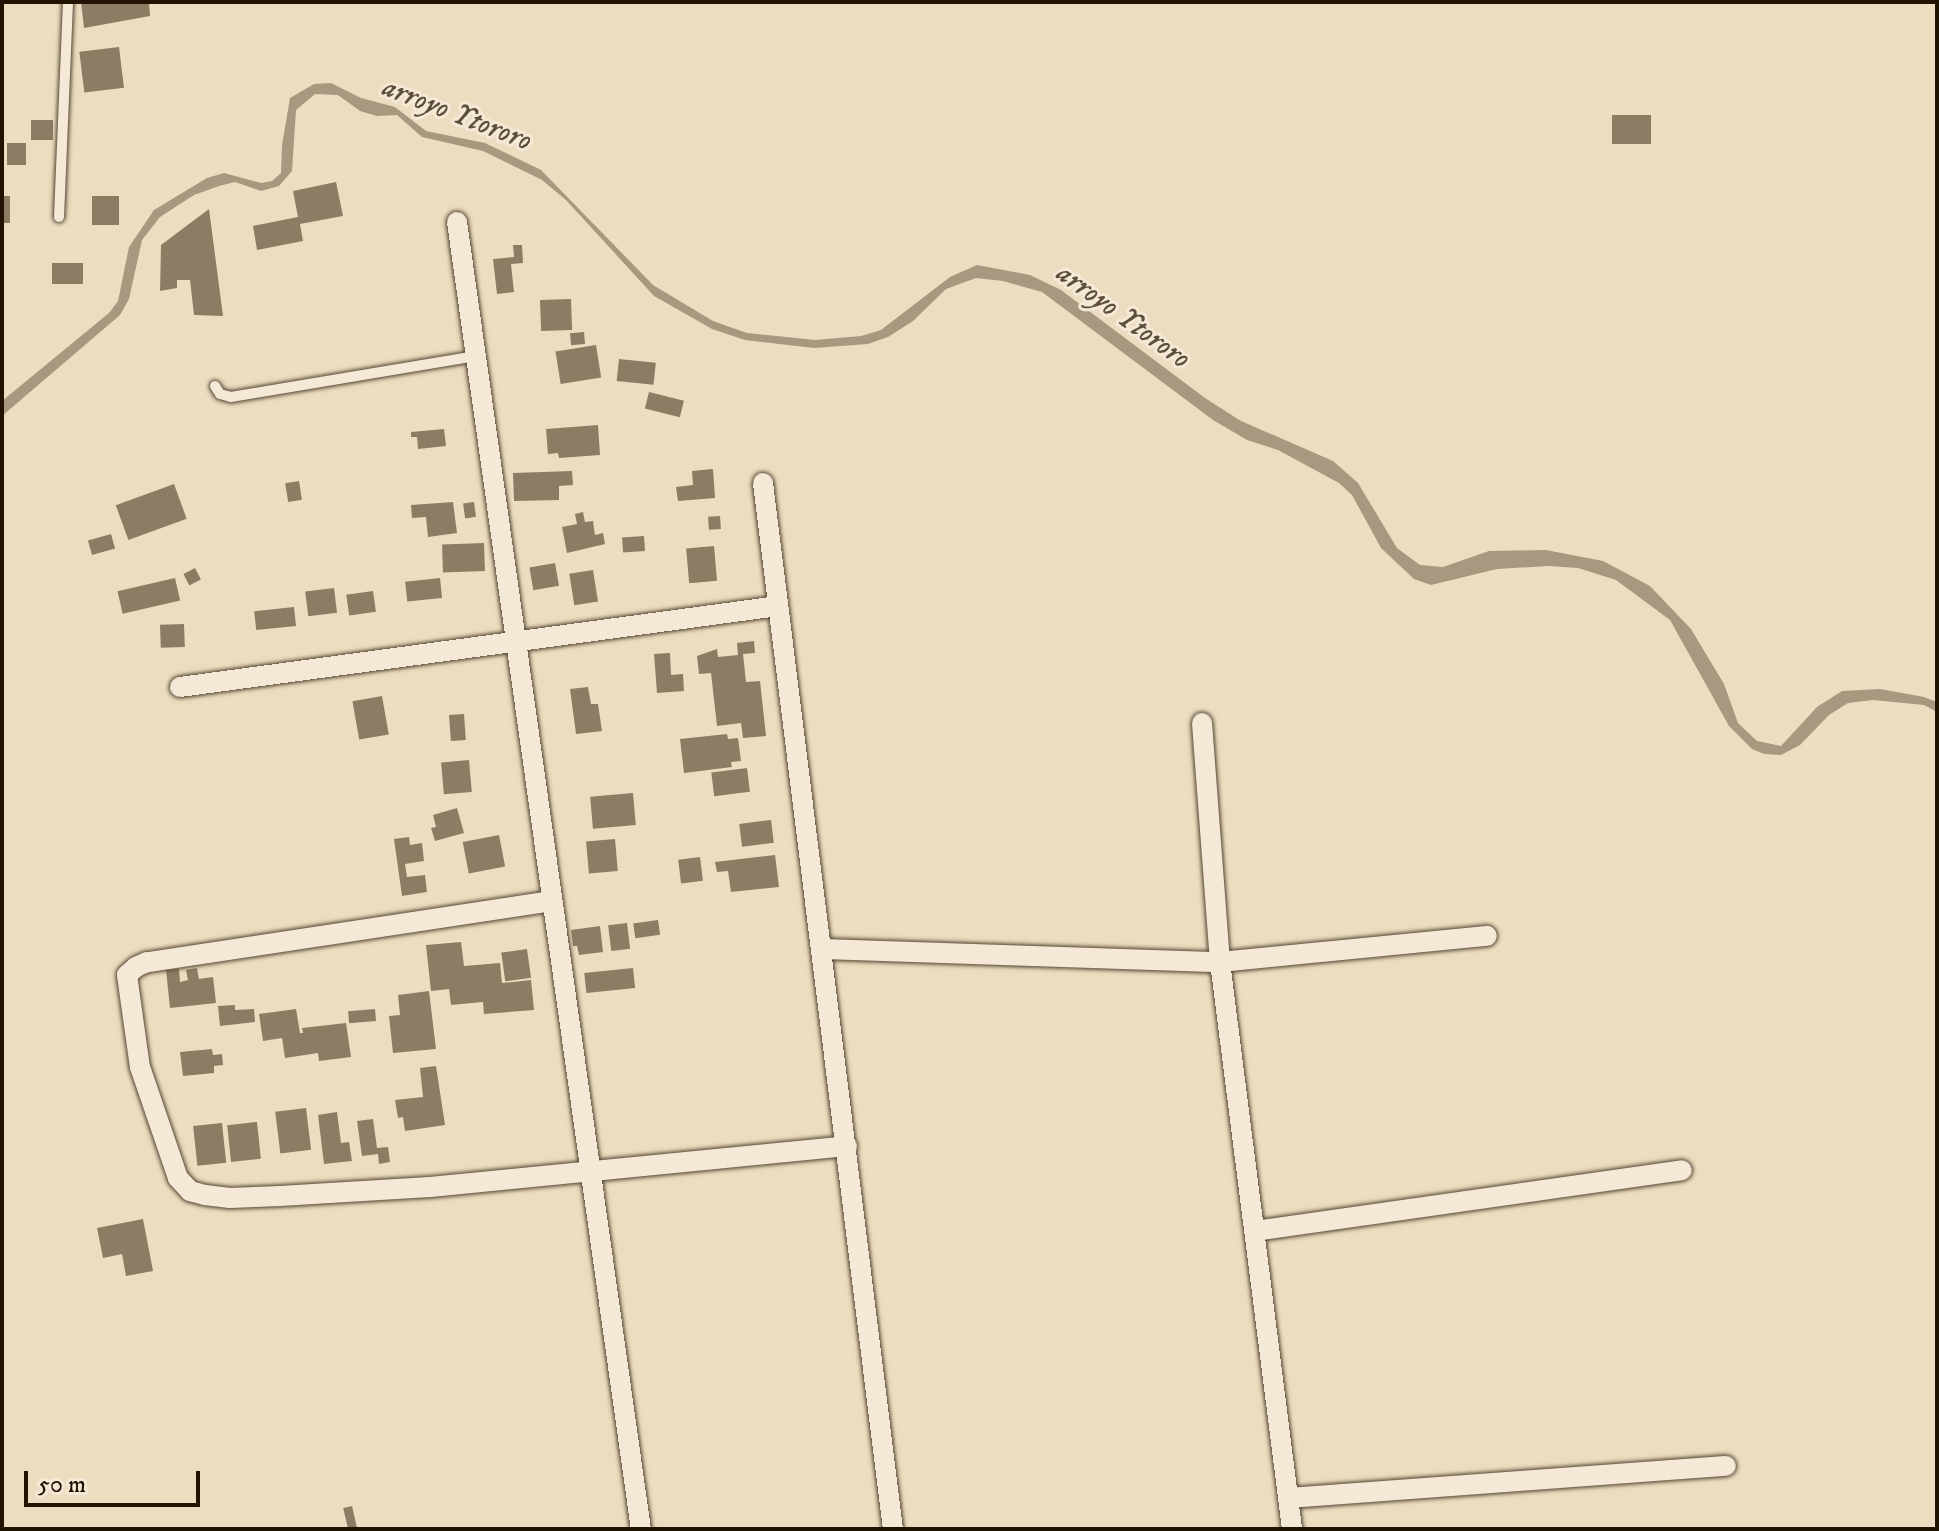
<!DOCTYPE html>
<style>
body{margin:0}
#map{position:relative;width:1939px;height:1531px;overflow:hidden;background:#edddc0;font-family:"IM FELL DW Pica",serif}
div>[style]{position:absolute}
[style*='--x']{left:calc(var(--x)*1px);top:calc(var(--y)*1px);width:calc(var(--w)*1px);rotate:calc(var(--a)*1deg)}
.water>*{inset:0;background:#a8987f}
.building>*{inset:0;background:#8b7c64;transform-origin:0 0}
.roads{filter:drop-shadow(0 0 2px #544631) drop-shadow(0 0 2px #544631)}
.lane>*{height:10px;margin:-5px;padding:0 5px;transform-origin:5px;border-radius:5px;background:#f3e9d6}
.street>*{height:20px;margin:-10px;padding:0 10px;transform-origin:10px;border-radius:10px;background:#f3e9d6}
span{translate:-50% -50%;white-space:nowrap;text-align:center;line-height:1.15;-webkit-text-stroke:6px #f3e9d6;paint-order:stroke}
.water-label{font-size:30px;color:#5e4f3a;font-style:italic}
.frame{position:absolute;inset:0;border:4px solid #211301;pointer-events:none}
.scale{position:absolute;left:24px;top:1471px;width:176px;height:36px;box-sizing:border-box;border:4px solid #211301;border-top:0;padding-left:10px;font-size:24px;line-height:28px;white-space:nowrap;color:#211301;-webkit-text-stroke:6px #f3e9d6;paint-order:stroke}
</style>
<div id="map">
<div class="water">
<i style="clip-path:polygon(331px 83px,361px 98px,395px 107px,426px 131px,485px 143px,541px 170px,653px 285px,713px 321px,747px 333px,815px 340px,861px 336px,881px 330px,950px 277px,977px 265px,1030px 275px,1061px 290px,1205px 398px,1241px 421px,1333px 461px,1358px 483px,1397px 548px,1420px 565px,1443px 567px,1489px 551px,1546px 550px,1603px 561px,1650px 586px,1691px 629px,1724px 684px,1738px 723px,1757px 741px,1781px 746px,1817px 707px,1842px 691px,1880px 689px,1924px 697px,1937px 702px,1937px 712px,1924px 705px,1873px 700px,1848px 703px,1829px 715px,1800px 745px,1781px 755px,1764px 754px,1752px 749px,1729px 726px,1670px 620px,1616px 580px,1578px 568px,1549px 566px,1497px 569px,1431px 585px,1414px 579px,1381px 548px,1352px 495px,1339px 483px,1278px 450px,1247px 440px,1213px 420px,1042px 292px,1003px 281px,976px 278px,946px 289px,913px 321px,888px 337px,868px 344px,814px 348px,745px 340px,712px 329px,654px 296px,566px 200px,542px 180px,483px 151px,422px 137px,397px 115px,377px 116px,360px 111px,338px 95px,315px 94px,296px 110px,292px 171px,279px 186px,261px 191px,235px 182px,219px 186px,194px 195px,160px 217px,142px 240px,129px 299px,120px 315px,2px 416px,2px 401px,109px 313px,118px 301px,129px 247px,154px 210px,207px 178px,224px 173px,261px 183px,272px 181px,281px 173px,282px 145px,290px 98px,314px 84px)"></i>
</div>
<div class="building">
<i style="clip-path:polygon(81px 2px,149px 2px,150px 16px,84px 28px)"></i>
<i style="left:119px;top:47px;width:41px;height:40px;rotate:83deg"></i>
<i style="left:1612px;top:115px;width:39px;height:29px"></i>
<i style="left:31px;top:120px;width:22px;height:20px"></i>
<i style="left:7px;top:143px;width:19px;height:22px"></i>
<i style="clip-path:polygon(336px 182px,343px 216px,300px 224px,303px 241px,257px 250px,253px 226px,298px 217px,293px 191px)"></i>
<i style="left:2px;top:196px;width:8px;height:27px"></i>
<i style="left:92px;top:196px;width:27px;height:29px"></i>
<i style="clip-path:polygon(209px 209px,223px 316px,194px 315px,190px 280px,177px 280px,177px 288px,160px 291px,161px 245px)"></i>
<i style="clip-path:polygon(513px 245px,522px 245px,523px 263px,511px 264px,514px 292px,497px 294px,493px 259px,514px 257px)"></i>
<i style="left:52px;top:263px;width:31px;height:21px"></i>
<i style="left:571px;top:299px;width:31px;height:31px;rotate:88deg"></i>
<i style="left:584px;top:332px;width:12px;height:14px;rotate:85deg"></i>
<i style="left:596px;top:345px;width:33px;height:41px;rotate:81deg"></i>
<i style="left:619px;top:359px;width:37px;height:22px;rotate:6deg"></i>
<i style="left:649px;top:392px;width:36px;height:17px;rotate:14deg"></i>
<i style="clip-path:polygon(598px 425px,600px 455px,559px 458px,558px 453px,548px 454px,546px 429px)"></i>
<i style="clip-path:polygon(444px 429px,446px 446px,418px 449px,417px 437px,411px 437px,411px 432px)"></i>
<i style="clip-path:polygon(713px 469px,715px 498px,678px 501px,676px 487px,693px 485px,692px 471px)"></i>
<i style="clip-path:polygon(572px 471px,573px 485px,559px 486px,559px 500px,514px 501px,513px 473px)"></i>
<i style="left:299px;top:481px;width:19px;height:14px;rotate:81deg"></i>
<i style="left:174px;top:484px;width:37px;height:62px;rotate:70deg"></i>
<i style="clip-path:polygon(453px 502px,457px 533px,428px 537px,426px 517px,412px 518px,411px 505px)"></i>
<i style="left:474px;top:502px;width:15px;height:11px;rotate:82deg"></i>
<i style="clip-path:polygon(583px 512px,585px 522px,593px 521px,595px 535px,603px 533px,605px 544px,567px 553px,562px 527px,577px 524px,575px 514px)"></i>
<i style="left:720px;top:516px;width:13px;height:12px;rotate:86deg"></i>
<i style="left:111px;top:534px;width:15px;height:24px;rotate:74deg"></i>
<i style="left:644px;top:536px;width:15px;height:22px;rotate:86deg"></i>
<i style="left:484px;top:543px;width:28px;height:42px;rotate:88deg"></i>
<i style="left:714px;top:546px;width:35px;height:28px;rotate:85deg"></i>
<i style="left:555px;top:563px;width:23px;height:26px;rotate:80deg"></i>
<i style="left:195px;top:568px;width:13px;height:13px;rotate:63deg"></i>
<i style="left:593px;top:570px;width:32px;height:24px;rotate:81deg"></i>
<i style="left:175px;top:578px;width:23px;height:59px;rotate:77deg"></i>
<i style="left:440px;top:578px;width:20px;height:35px;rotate:84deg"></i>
<i style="left:334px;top:588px;width:25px;height:29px;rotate:83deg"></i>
<i style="left:373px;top:591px;width:21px;height:27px;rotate:82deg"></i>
<i style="left:294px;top:607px;width:19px;height:40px;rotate:84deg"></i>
<i style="left:184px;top:624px;width:23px;height:24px;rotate:88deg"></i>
<i style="clip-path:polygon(754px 641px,755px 653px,743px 654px,746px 682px,760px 681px,766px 736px,743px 738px,741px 723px,717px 726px,711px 673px,699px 674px,697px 656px,717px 649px,718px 657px,738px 655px,737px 643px)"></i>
<i style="clip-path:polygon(670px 653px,671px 675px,683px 674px,684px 691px,657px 693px,654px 654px)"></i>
<i style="clip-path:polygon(588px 687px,591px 704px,598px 704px,602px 731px,576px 734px,570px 689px)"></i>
<i style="left:382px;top:696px;width:39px;height:30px;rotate:80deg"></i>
<i style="left:464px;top:714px;width:26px;height:15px;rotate:86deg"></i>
<i style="clip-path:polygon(727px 734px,728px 739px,738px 738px,741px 761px,731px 762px,732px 767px,684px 773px,680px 739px)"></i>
<i style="left:469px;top:760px;width:32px;height:28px;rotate:85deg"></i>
<i style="left:747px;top:768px;width:24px;height:36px;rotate:83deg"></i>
<i style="left:633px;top:793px;width:32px;height:43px;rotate:85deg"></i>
<i style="clip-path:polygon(457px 808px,464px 833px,435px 841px,431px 828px,436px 827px,433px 815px)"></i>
<i style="left:771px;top:820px;width:23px;height:32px;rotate:83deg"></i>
<i style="left:499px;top:835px;width:32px;height:37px;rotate:79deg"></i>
<i style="clip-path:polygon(409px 837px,410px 845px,422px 843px,424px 861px,405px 864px,407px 877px,425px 875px,427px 892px,402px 896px,394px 839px)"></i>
<i style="left:615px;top:839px;width:32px;height:29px;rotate:85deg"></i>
<i style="clip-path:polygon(775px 855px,779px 887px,731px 892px,728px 871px,717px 872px,715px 862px)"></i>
<i style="left:700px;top:857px;width:24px;height:22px;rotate:83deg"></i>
<i style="left:658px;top:920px;width:15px;height:25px;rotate:82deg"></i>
<i style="left:627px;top:923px;width:26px;height:19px;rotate:83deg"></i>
<i style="clip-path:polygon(600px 926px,603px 952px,579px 955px,577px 946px,573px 946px,571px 930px)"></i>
<i style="clip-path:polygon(461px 942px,464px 966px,500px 963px,502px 983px,531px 980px,534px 1010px,484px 1014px,483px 1002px,451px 1005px,449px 989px,431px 991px,426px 945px)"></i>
<i style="left:527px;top:949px;width:29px;height:26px;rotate:82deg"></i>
<i style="clip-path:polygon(197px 968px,199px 979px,213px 977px,216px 1003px,170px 1008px,166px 970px,179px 969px,180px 982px,188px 980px,186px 970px)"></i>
<i style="left:633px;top:968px;width:20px;height:49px;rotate:84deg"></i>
<i style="clip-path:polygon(429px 991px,436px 1049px,393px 1053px,389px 1016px,400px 1015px,398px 995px)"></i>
<i style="clip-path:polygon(235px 1005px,235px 1010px,254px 1009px,255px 1022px,220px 1026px,218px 1006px)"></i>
<i style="clip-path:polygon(296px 1009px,300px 1033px,303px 1033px,302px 1028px,346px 1023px,351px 1057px,319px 1061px,318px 1053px,285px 1058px,282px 1038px,263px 1041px,259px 1014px)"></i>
<i style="left:375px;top:1009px;width:12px;height:27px;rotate:85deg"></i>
<i style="clip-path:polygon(212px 1049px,213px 1055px,222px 1054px,223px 1065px,214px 1066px,214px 1073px,183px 1076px,180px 1052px)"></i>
<i style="clip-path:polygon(436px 1066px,445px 1125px,405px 1131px,403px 1117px,398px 1118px,395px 1100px,423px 1097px,420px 1068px)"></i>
<i style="left:306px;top:1108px;width:42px;height:31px;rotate:83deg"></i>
<i style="clip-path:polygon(337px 1112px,341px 1143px,349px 1142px,352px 1161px,324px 1164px,318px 1115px)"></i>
<i style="clip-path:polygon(373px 1119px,377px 1148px,388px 1147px,390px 1162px,379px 1164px,378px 1154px,362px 1156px,357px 1121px)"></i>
<i style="left:257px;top:1122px;width:37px;height:30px;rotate:84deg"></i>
<i style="left:222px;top:1123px;width:40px;height:29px;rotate:84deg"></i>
<i style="clip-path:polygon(143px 1219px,153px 1271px,126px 1276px,122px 1254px,103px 1258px,97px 1228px)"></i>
<i style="left:352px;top:1506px;width:22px;height:9px;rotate:77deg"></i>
</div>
<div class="roads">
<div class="lane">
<i style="--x:59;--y:217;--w:215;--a:-87.6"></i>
<i style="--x:215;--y:386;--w:9;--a:58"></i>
<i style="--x:220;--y:394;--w:11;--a:15"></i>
<i style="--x:231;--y:397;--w:247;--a:-9.5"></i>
</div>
<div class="street">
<i style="--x:457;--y:222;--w:1320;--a:81.99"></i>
<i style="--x:763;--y:483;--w:1054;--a:82.92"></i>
<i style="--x:180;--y:687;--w:603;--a:-7.71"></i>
<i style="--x:1202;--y:723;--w:240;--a:85.7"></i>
<i style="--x:1220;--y:962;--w:572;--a:82.76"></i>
<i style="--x:552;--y:901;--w:410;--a:171.4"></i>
<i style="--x:147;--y:962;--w:12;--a:156"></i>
<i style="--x:136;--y:967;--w:12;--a:138"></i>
<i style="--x:127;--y:975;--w:93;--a:82"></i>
<i style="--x:140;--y:1067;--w:117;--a:71.1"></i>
<i style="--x:178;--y:1178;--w:18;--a:47"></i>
<i style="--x:190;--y:1191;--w:16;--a:15"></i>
<i style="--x:205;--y:1195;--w:25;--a:7"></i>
<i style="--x:230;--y:1198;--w:50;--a:-2.3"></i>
<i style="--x:280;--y:1196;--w:150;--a:-3.4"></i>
<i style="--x:430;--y:1187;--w:419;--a:-5.6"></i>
<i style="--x:823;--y:949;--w:397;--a:1.9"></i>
<i style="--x:1220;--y:962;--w:268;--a:-5.6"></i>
<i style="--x:1255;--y:1231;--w:431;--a:-8.1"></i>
<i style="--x:1288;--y:1498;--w:439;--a:-4.2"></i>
</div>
</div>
<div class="water-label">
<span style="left:457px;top:115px;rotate:21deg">arroyo Ytororo</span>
<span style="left:1123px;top:317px;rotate:36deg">arroyo Ytororo</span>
</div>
<div class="frame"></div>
<div class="scale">50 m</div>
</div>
